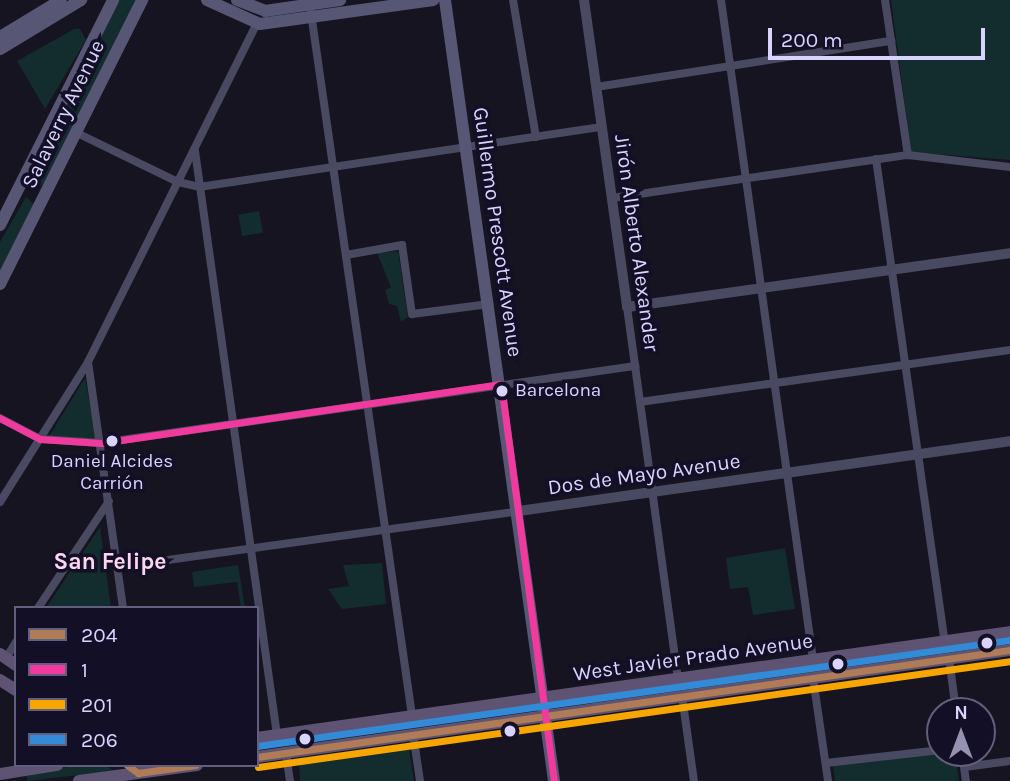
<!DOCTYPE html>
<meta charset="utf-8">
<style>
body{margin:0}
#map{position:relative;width:1010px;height:781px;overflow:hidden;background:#161421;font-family:Karla,sans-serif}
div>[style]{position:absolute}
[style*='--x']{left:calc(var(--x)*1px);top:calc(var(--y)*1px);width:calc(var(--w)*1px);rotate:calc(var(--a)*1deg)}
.green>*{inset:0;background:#132c2d;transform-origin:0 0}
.minor>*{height:8px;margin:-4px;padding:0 4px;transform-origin:4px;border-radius:4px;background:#4a4962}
.tertiary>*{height:10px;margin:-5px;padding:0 5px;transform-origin:5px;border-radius:5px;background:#4a4962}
.secondary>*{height:12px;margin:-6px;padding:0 6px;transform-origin:6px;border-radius:6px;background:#575674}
.primary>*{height:12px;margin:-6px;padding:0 6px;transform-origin:6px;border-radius:6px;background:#5e5373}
.bus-1>*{height:7px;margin:-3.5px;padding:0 3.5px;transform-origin:3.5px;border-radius:3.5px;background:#b07c57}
.bus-2>*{height:7px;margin:-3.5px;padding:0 3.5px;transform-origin:3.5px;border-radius:3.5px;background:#f13a9d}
.bus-3>*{height:7px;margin:-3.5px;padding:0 3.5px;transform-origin:3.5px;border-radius:3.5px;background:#f7a600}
.bus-4>*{height:7px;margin:-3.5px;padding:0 3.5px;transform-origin:3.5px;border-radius:3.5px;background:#338bd7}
.dots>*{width:19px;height:19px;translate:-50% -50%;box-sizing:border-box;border:4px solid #130f26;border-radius:50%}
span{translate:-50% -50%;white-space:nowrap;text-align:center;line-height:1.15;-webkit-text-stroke:7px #130f26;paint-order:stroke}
.bus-label{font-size:19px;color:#d9d4ff}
.left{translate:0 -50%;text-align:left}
.street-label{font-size:21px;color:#d9d4ff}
.neighbourhood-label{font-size:23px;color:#ffd6f0;font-weight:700}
.legend{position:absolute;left:14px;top:606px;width:245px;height:161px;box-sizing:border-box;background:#130f26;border:2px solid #625e7d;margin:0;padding:9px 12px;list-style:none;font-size:21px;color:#d9d4ff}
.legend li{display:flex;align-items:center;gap:14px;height:35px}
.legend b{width:35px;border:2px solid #625e7d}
.north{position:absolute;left:926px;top:697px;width:70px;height:70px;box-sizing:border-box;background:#130f26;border:2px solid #625e7d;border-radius:50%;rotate:0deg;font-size:19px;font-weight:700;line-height:28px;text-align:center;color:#d9d4ff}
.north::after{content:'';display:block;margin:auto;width:24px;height:32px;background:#9591b1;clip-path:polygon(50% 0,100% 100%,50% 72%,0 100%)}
.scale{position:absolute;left:768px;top:28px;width:217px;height:32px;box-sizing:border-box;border:4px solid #d9d4ff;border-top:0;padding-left:9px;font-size:21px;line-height:24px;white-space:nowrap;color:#d9d4ff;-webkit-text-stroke:5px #130f26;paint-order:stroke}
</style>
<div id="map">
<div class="green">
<i style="clip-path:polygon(118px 0,137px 0,48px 184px,39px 186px,32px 178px)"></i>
<i style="clip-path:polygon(891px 0,1010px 0,1010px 160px,911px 152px)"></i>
<i style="clip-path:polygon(74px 29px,80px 29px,86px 40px,45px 109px,17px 61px)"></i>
<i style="clip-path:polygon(26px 197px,36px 206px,0 280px,0 242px)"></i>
<i style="left:259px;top:211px;width:22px;height:21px;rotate:80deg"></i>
<i style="clip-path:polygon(398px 251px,408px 317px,401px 322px,397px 306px,389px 304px,385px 290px,391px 287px,377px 253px)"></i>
<i style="clip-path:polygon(85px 378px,96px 439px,48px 438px)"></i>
<i style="clip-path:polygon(100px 527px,111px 608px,46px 608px)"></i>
<i style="clip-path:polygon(785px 548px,795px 609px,753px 615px,748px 587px,730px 589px,726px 558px)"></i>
<i style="clip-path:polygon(382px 563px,386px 604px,342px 609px,328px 589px,349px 586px,343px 565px)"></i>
<i style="clip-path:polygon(238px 565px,245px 608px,241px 608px,237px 582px,194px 587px,192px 572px)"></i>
<i style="clip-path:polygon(1010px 636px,1010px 644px,591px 705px,590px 700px)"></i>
<i style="clip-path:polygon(500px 709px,501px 713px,463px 722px,257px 750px,257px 744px)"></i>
<i style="clip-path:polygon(403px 744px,409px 748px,414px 781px,300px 781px,299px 760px)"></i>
<i style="clip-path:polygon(955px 753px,959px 781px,835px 781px,832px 760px)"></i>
<i style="clip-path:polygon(85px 765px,105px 765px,114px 771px,27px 781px,26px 772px)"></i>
</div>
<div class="minor">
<i style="--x:513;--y:0;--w:139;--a:80.5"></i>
<i style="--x:721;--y:0;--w:666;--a:82.06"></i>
<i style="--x:885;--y:0;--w:157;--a:81.6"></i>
<i style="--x:311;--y:13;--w:710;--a:81.82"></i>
<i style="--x:596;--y:87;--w:299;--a:-8.9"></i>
<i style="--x:75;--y:132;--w:114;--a:25.9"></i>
<i style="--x:178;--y:182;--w:22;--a:13"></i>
<i style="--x:199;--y:187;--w:407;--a:-8.5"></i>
<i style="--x:195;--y:151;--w:590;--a:82.01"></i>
<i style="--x:876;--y:159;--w:487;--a:81.9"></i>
<i style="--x:612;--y:198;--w:299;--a:-8.3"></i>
<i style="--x:908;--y:155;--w:103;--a:6.7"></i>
<i style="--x:346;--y:255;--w:57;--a:-10.1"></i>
<i style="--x:402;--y:245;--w:70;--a:81.8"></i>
<i style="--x:412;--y:314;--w:78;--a:-7.4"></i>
<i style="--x:627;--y:307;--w:375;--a:82.2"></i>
<i style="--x:88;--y:362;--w:248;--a:81.9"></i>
<i style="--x:640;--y:402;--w:374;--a:-8"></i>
<i style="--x:0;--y:418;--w:45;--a:27.7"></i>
<i style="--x:40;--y:439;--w:61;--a:3.8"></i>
<i style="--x:101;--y:443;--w:540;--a:-8.21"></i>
<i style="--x:0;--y:502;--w:165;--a:-57.8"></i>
<i style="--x:88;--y:362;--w:379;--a:-63.5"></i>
<i style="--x:117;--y:567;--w:406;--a:-7.9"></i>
<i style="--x:38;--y:608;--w:128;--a:-56.4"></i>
<i style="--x:6;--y:658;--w:19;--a:-58"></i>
<i style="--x:949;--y:658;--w:53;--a:82.5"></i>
<i style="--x:813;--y:678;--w:104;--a:81.7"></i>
<i style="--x:682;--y:696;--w:86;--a:82"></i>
<i style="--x:413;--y:734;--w:48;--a:81.5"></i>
<i style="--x:286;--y:753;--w:28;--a:82"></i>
<i style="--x:962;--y:753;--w:28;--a:82"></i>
<i style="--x:826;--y:763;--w:115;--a:-6.5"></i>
<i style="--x:965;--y:767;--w:45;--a:-7.6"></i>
</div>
<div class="tertiary">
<i style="--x:584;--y:0;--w:310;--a:82"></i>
<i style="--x:627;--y:307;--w:387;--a:-8"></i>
<i style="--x:519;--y:511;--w:496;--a:-8.1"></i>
</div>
<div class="secondary">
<i style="--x:207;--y:0;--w:58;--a:24.4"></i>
<i style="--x:260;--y:24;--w:175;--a:-7.9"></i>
<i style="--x:237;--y:0;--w:30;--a:21"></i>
<i style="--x:265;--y:11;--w:76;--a:-8.3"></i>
<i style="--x:445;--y:0;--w:789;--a:82.05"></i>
<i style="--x:0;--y:37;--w:71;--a:-31.2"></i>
<i style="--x:0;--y:49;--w:95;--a:-31.2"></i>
<i style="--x:0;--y:225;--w:252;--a:-63.3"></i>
<i style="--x:0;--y:284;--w:318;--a:-63.4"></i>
</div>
<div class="primary">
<i style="--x:0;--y:654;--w:19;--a:35"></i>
<i style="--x:0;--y:680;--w:19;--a:32"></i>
<i style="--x:257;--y:738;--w:760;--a:-8.01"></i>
<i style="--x:257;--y:757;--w:761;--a:-8.09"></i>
<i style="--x:0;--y:774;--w:58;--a:-9"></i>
<i style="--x:79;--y:781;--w:119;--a:-7.7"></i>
</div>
<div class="bus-1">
<i style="--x:257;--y:757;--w:761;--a:-8.09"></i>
<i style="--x:127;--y:765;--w:14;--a:36"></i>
<i style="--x:138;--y:773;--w:58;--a:-8"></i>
</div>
<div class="bus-2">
<i style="--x:0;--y:418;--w:45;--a:27.7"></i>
<i style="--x:40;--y:439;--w:61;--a:3.8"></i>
<i style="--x:101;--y:443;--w:404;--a:-8.4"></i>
<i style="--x:501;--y:384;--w:401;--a:82.4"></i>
</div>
<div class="bus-3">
<i style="--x:258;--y:767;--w:759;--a:-8.02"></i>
</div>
<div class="bus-4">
<i style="--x:257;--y:746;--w:759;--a:-8.02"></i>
</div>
<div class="dots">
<i style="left:502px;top:391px;background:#d9d4ff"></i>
<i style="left:112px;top:441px;background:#d9d4ff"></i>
<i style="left:987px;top:643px;background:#d9d4ff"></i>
<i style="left:838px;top:664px;background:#d9d4ff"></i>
<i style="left:510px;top:731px;background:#d9d4ff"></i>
<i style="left:305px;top:739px;background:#d9d4ff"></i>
</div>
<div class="bus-label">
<span class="left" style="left:515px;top:391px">Barcelona</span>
<span style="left:112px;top:473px">Daniel Alcides<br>Carrión</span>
</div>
<div class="street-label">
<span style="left:63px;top:114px;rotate:-64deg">Salaverry Avenue</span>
<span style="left:498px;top:232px;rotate:82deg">Guillermo Prescott Avenue</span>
<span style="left:637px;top:243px;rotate:82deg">Jirón Alberto Alexander</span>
<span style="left:644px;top:474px;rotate:-8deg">Dos de Mayo Avenue</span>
<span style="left:693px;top:657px;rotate:-8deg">West Javier Prado Avenue</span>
</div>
<div class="neighbourhood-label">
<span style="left:110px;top:562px">San Felipe</span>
</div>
<ul class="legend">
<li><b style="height:9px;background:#b07c57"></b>204</li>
<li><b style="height:9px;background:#f13a9d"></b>1</li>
<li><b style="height:9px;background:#f7a600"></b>201</li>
<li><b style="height:9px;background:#338bd7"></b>206</li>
</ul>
<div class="north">N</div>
<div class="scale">200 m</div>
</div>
